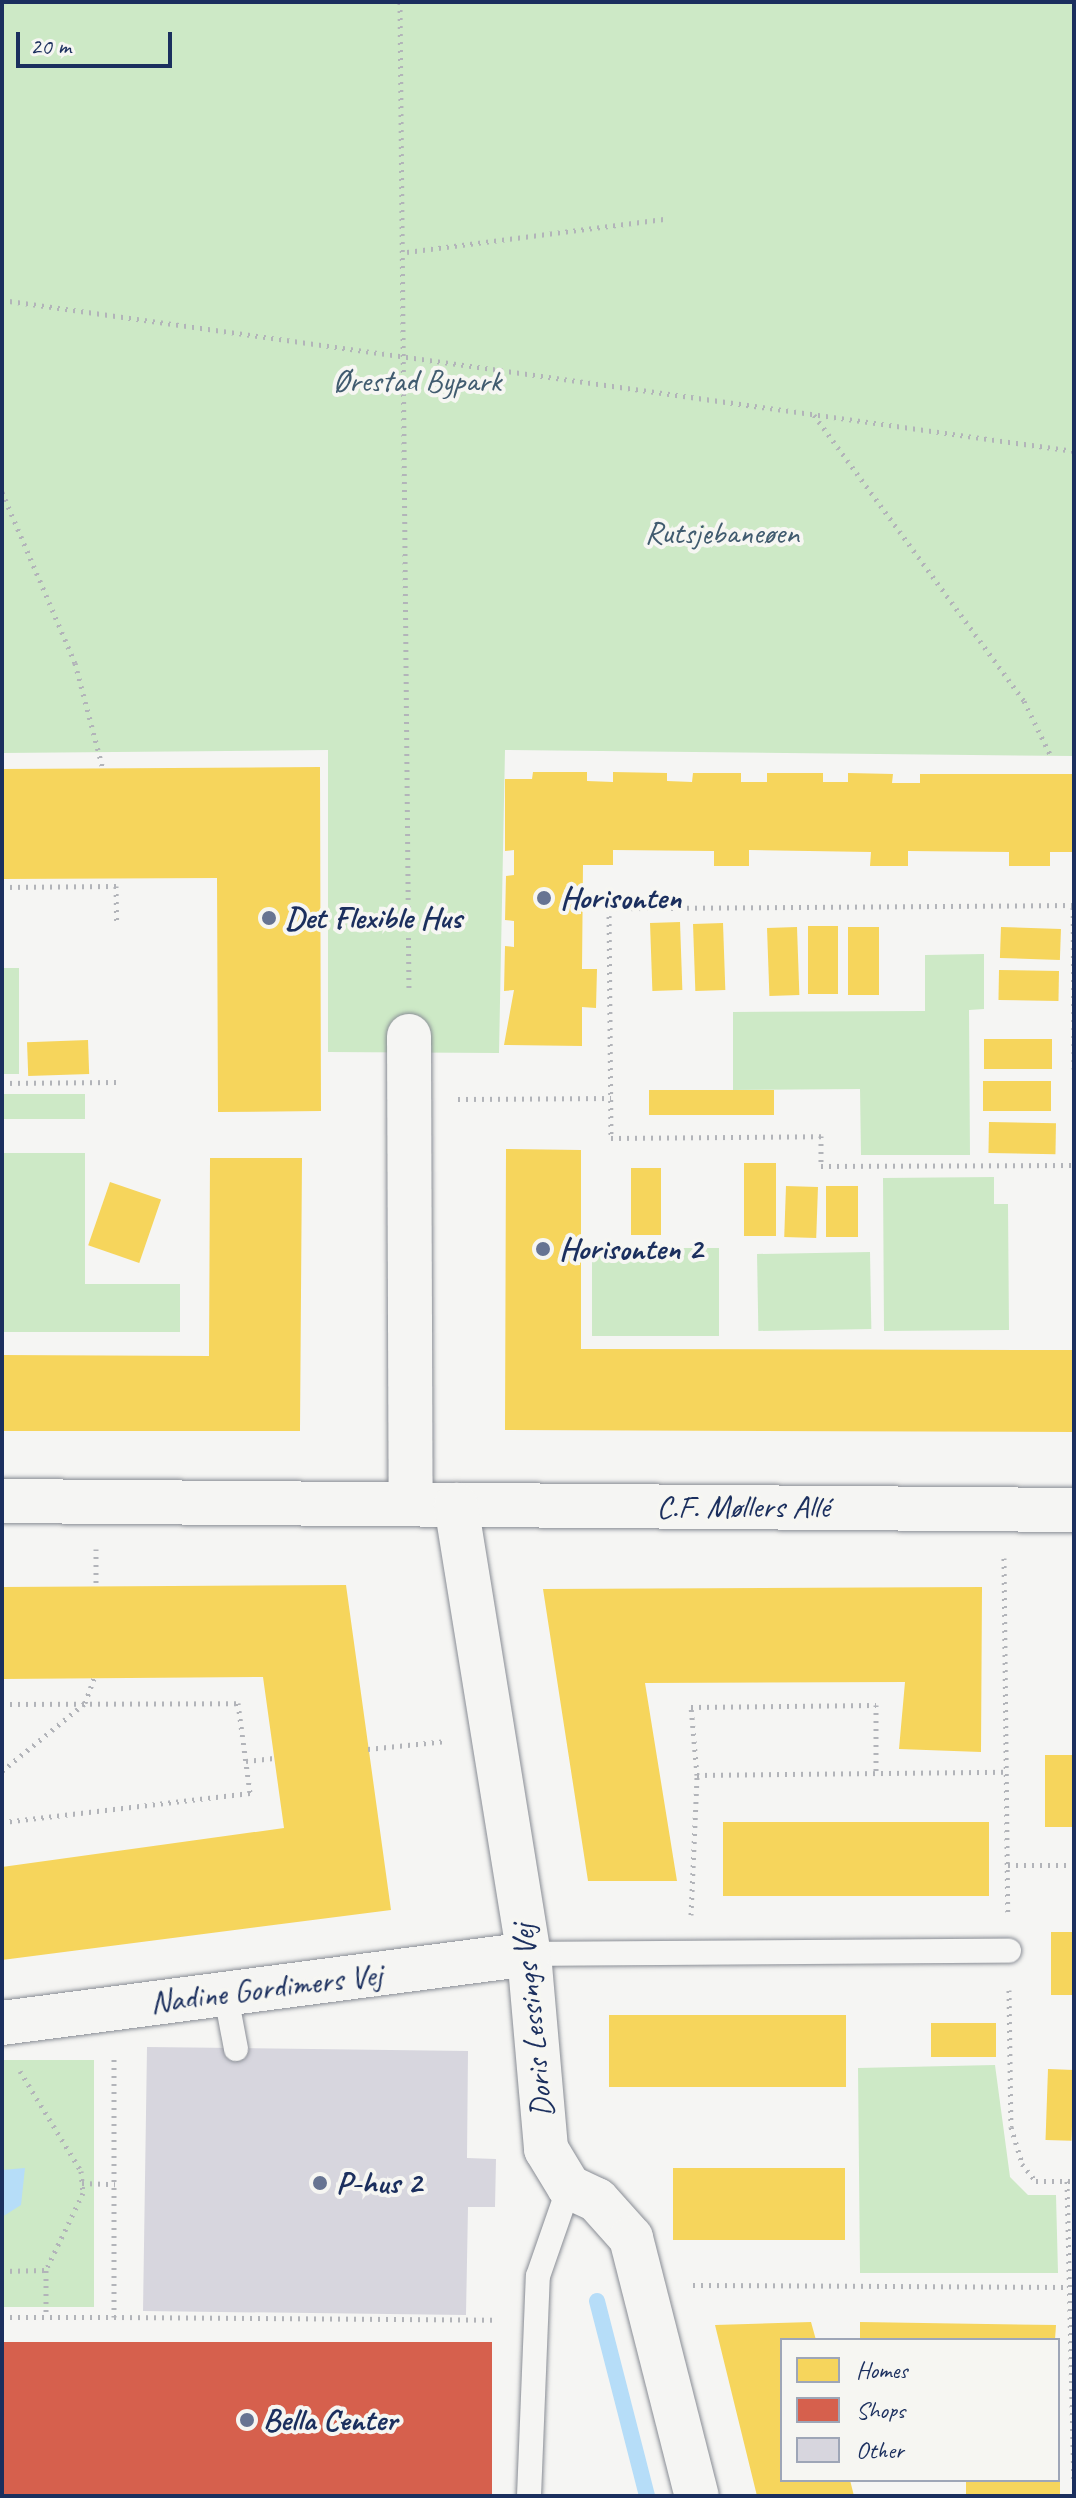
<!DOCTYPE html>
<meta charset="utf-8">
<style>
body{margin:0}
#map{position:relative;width:1076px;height:2498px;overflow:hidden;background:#f5f5f3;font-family:Caveat,sans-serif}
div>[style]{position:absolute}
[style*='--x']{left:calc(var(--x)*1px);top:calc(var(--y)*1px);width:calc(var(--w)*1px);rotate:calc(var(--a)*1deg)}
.green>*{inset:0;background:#cde9c6;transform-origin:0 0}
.water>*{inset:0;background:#b6ddf8}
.homes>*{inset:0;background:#f6d55c;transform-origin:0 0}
.shops>*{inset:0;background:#d6604d;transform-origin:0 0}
.stream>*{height:16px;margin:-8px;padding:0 8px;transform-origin:8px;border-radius:8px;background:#b6ddf8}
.building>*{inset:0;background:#d7d6de}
.path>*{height:5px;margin-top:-2.5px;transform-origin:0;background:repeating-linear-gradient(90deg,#b2b4b9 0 2px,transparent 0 8px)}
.roads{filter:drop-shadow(0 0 2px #898d95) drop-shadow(0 0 2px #898d95)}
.service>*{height:24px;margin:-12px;padding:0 12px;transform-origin:12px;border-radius:12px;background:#f5f5f3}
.minor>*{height:44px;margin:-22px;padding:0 22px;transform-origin:22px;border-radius:22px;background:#f5f5f3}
.dots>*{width:22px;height:22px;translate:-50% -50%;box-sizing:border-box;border:4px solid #f6f6f2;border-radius:50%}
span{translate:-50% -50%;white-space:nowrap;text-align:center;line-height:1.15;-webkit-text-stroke:8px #f6f6f2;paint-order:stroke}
.park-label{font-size:32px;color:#405b6f}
.poi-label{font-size:32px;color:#1b2f5e;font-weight:700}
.left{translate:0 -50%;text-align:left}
.street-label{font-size:32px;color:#1b2f5e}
.frame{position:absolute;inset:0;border:4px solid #1b2f5e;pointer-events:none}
.legend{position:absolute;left:780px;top:2338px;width:280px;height:144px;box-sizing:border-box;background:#f6f6f2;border:2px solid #9ea6b7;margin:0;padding:10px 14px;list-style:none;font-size:24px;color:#1b2f5e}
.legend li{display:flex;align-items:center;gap:16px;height:40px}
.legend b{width:40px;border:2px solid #9ea6b7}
.scale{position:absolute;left:16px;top:32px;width:156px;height:36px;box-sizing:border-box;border:4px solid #1b2f5e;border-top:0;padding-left:10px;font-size:24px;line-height:28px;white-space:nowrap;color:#1b2f5e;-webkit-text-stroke:6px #f6f6f2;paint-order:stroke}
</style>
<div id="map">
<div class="green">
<i style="clip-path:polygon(2px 2px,1074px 2px,1074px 756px,505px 750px,499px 1053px,328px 1052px,328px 750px,2px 753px)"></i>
<i style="clip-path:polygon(984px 954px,984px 1009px,969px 1010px,970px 1155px,861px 1155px,860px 1089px,733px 1090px,733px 1012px,925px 1011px,925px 955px)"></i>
<i style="left:2px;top:968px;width:17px;height:106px"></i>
<i style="left:2px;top:1094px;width:83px;height:25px"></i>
<i style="clip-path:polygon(2px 1153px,85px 1153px,85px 1284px,180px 1284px,180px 1332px,2px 1332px)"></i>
<i style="clip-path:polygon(994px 1177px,994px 1204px,1008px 1204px,1009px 1330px,884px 1331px,883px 1178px)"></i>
<i style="left:719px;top:1248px;width:88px;height:127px;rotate:90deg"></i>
<i style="left:870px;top:1252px;width:77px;height:113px;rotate:89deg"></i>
<i style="left:94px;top:2060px;width:247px;height:93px;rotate:90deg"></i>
<i style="clip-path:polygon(995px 2065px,1010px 2177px,1028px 2195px,1056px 2195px,1058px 2273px,860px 2273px,858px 2068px)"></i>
</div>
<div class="water">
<i style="clip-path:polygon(25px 2168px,21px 2205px,2px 2217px,2px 2170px)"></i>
</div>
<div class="homes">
<i style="clip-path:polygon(320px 767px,321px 1111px,218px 1112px,217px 878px,2px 879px,2px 769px)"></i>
<i style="clip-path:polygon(533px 772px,587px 772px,587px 781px,613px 782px,613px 772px,667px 773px,667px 781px,692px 782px,693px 773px,741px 773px,741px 782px,767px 782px,767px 773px,823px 773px,823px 782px,848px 782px,848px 773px,893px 774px,892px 783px,920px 783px,920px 774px,1074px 774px,1074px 852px,1050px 852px,1050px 866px,1009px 866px,1009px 852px,908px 851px,908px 866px,870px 866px,871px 852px,749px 850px,749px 866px,714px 866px,714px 851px,613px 850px,613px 865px,583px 865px,582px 969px,597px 969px,596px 1008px,582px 1007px,582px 1046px,504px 1045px,514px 990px,504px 991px,505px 946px,514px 947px,514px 921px,505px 920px,506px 876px,514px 875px,514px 850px,505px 851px,505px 779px,532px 779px)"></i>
<i style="left:680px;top:922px;width:68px;height:30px;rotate:88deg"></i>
<i style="left:723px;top:923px;width:67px;height:30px;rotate:88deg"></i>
<i style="left:808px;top:926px;width:30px;height:68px"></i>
<i style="left:797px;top:927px;width:68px;height:30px;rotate:88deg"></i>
<i style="left:848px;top:927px;width:31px;height:68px"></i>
<i style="left:1001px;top:927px;width:60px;height:31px;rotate:2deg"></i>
<i style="left:999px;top:970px;width:60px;height:30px;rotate:1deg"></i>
<i style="left:984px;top:1039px;width:68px;height:30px"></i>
<i style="left:88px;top:1040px;width:34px;height:61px;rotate:88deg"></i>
<i style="left:983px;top:1081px;width:68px;height:30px"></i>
<i style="left:649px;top:1090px;width:125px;height:25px"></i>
<i style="left:989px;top:1122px;width:67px;height:31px;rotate:1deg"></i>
<i style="clip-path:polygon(506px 1149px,581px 1150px,581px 1349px,1074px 1350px,1074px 1432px,505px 1430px)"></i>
<i style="clip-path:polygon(210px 1158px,302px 1158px,300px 1431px,2px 1431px,2px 1355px,209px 1356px)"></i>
<i style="left:776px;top:1163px;width:73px;height:32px;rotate:90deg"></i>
<i style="left:631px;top:1168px;width:30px;height:67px"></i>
<i style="left:110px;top:1182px;width:54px;height:67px;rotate:19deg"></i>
<i style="left:786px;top:1186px;width:32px;height:51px;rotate:2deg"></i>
<i style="left:826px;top:1186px;width:32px;height:51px"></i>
<i style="clip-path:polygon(346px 1585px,391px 1910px,2px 1960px,2px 1867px,284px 1828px,263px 1677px,2px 1679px,2px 1587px)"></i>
<i style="clip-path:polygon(982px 1587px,981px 1752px,899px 1749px,905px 1682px,645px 1683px,677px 1881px,588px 1881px,543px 1589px)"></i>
<i style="left:1074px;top:1755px;width:72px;height:29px;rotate:90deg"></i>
<i style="left:723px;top:1822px;width:266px;height:74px"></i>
<i style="left:1051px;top:1932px;width:23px;height:63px"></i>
<i style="left:609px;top:2015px;width:237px;height:72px"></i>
<i style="left:996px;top:2023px;width:34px;height:65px;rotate:90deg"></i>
<i style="left:1048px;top:2069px;width:26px;height:71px;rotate:2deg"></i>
<i style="left:673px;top:2168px;width:172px;height:72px"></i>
<i style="clip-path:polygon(811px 2322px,816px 2340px,782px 2340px,782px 2480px,850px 2480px,854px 2496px,757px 2496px,715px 2325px)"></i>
<i style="clip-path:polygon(860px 2322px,1056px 2325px,1055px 2340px,860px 2340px)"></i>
<i style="left:966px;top:2480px;width:94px;height:16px"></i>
</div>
<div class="shops">
<i style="left:2px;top:2342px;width:490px;height:154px"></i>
</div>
<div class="stream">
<i style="--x:597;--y:2301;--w:201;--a:75.6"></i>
</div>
<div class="building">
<i style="clip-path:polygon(147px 2047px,468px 2051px,467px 2158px,496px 2159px,495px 2207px,468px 2207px,466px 2315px,143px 2311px)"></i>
</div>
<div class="path">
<i style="--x:400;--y:2;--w:987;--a:89.48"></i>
<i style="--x:407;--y:252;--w:259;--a:-7.3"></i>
<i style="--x:2;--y:300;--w:1083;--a:8.02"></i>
<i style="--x:814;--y:415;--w:355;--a:53.7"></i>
<i style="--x:1024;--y:701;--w:61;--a:63.9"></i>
<i style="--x:2;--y:492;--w:186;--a:66.9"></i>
<i style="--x:75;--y:663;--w:110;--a:75.2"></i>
<i style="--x:2;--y:887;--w:114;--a:-0.5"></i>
<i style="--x:116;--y:886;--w:39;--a:89"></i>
<i style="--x:1074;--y:1069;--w:164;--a:-90.3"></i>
<i style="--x:1073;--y:905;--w:464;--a:179.6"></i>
<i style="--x:609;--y:908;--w:230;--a:89.5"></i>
<i style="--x:611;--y:1138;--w:210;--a:-0.5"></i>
<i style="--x:821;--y:1136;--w:30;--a:90"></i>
<i style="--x:821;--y:1166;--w:253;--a:-0.2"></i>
<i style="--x:2;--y:1083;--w:116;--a:-0.5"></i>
<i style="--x:458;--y:1099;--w:153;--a:-0.4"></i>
<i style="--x:96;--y:1549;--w:39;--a:90"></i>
<i style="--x:1004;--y:1558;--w:354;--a:89.4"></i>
<i style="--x:2;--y:1704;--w:236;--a:-0.2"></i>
<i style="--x:238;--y:1703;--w:91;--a:82.4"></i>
<i style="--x:250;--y:1793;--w:250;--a:173.3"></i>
<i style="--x:368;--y:1749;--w:79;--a:-5.8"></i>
<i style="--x:246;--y:1761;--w:28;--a:-6"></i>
<i style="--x:2;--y:1771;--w:107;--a:-39.3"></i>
<i style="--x:85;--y:1703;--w:27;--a:-70"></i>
<i style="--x:697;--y:1775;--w:68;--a:-95"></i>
<i style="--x:691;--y:1707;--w:185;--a:-0.6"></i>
<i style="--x:876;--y:1705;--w:68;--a:90"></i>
<i style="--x:1008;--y:1865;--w:66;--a:0"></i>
<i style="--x:691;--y:1915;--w:140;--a:-87.5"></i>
<i style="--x:697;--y:1775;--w:310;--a:-0.6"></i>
<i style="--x:1009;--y:1990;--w:137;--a:89.2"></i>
<i style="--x:1011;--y:2127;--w:39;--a:73"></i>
<i style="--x:1022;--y:2164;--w:22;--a:51"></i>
<i style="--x:1036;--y:2181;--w:38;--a:0"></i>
<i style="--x:20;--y:2071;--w:117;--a:58.6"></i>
<i style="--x:81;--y:2171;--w:22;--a:85"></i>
<i style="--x:83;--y:2193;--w:85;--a:115.7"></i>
<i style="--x:46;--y:2270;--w:47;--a:90"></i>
<i style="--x:1067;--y:2181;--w:299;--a:88.7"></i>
<i style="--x:82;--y:2183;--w:33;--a:2"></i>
<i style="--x:2;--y:2271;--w:44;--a:-1.3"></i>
<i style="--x:693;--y:2285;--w:375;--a:0.3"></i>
<i style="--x:2;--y:2317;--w:112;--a:0"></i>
<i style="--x:114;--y:2317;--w:259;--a:-90"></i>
<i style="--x:114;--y:2317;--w:383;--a:0.4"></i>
</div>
<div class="roads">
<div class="service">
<i style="--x:529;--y:1954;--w:480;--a:-0.4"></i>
<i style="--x:226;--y:1996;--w:54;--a:79.3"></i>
<i style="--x:529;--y:2496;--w:220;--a:-87.7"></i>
<i style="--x:538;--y:2276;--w:94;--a:-70.8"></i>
</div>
<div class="minor">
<i style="--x:409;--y:1036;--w:468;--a:89.8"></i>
<i style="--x:2;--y:1501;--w:1072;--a:0.48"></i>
<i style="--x:456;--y:1505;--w:455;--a:80.8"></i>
<i style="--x:529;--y:1954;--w:196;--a:85"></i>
<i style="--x:546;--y:2149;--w:44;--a:58.8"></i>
<i style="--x:569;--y:2187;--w:31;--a:25"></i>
<i style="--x:597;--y:2200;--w:51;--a:48.2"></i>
<i style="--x:631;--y:2238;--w:266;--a:75.7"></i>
<i style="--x:2;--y:2023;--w:531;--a:-7.46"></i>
</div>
</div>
<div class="dots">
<i style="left:544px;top:898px;background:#677492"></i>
<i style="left:269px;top:918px;background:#677492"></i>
<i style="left:543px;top:1249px;background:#677492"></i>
<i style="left:320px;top:2183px;background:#677492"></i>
<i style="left:247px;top:2420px;background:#677492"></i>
</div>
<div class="park-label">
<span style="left:417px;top:381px">Ørestad Bypark</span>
<span style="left:722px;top:533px">Rutsjebaneøen</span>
</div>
<div class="poi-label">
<span class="left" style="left:560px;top:898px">Horisonten</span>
<span class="left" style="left:285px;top:918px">Det Flexible Hus</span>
<span class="left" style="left:559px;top:1249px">Horisonten 2</span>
<span class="left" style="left:336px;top:2183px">P-hus 2</span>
<span class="left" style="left:263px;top:2420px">Bella Center</span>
</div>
<div class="street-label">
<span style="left:743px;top:1507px">C.F. Møllers Allé</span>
<span style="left:266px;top:1989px;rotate:-7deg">Nadine Gordimers Vej</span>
<span style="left:533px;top:2021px;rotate:-96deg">Doris Lessings Vej</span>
</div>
<div class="frame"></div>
<ul class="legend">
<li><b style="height:22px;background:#f6d55c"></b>Homes</li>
<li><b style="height:22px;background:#d6604d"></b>Shops</li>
<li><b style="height:22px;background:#d7d6de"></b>Other</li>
</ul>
<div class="scale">20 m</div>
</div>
